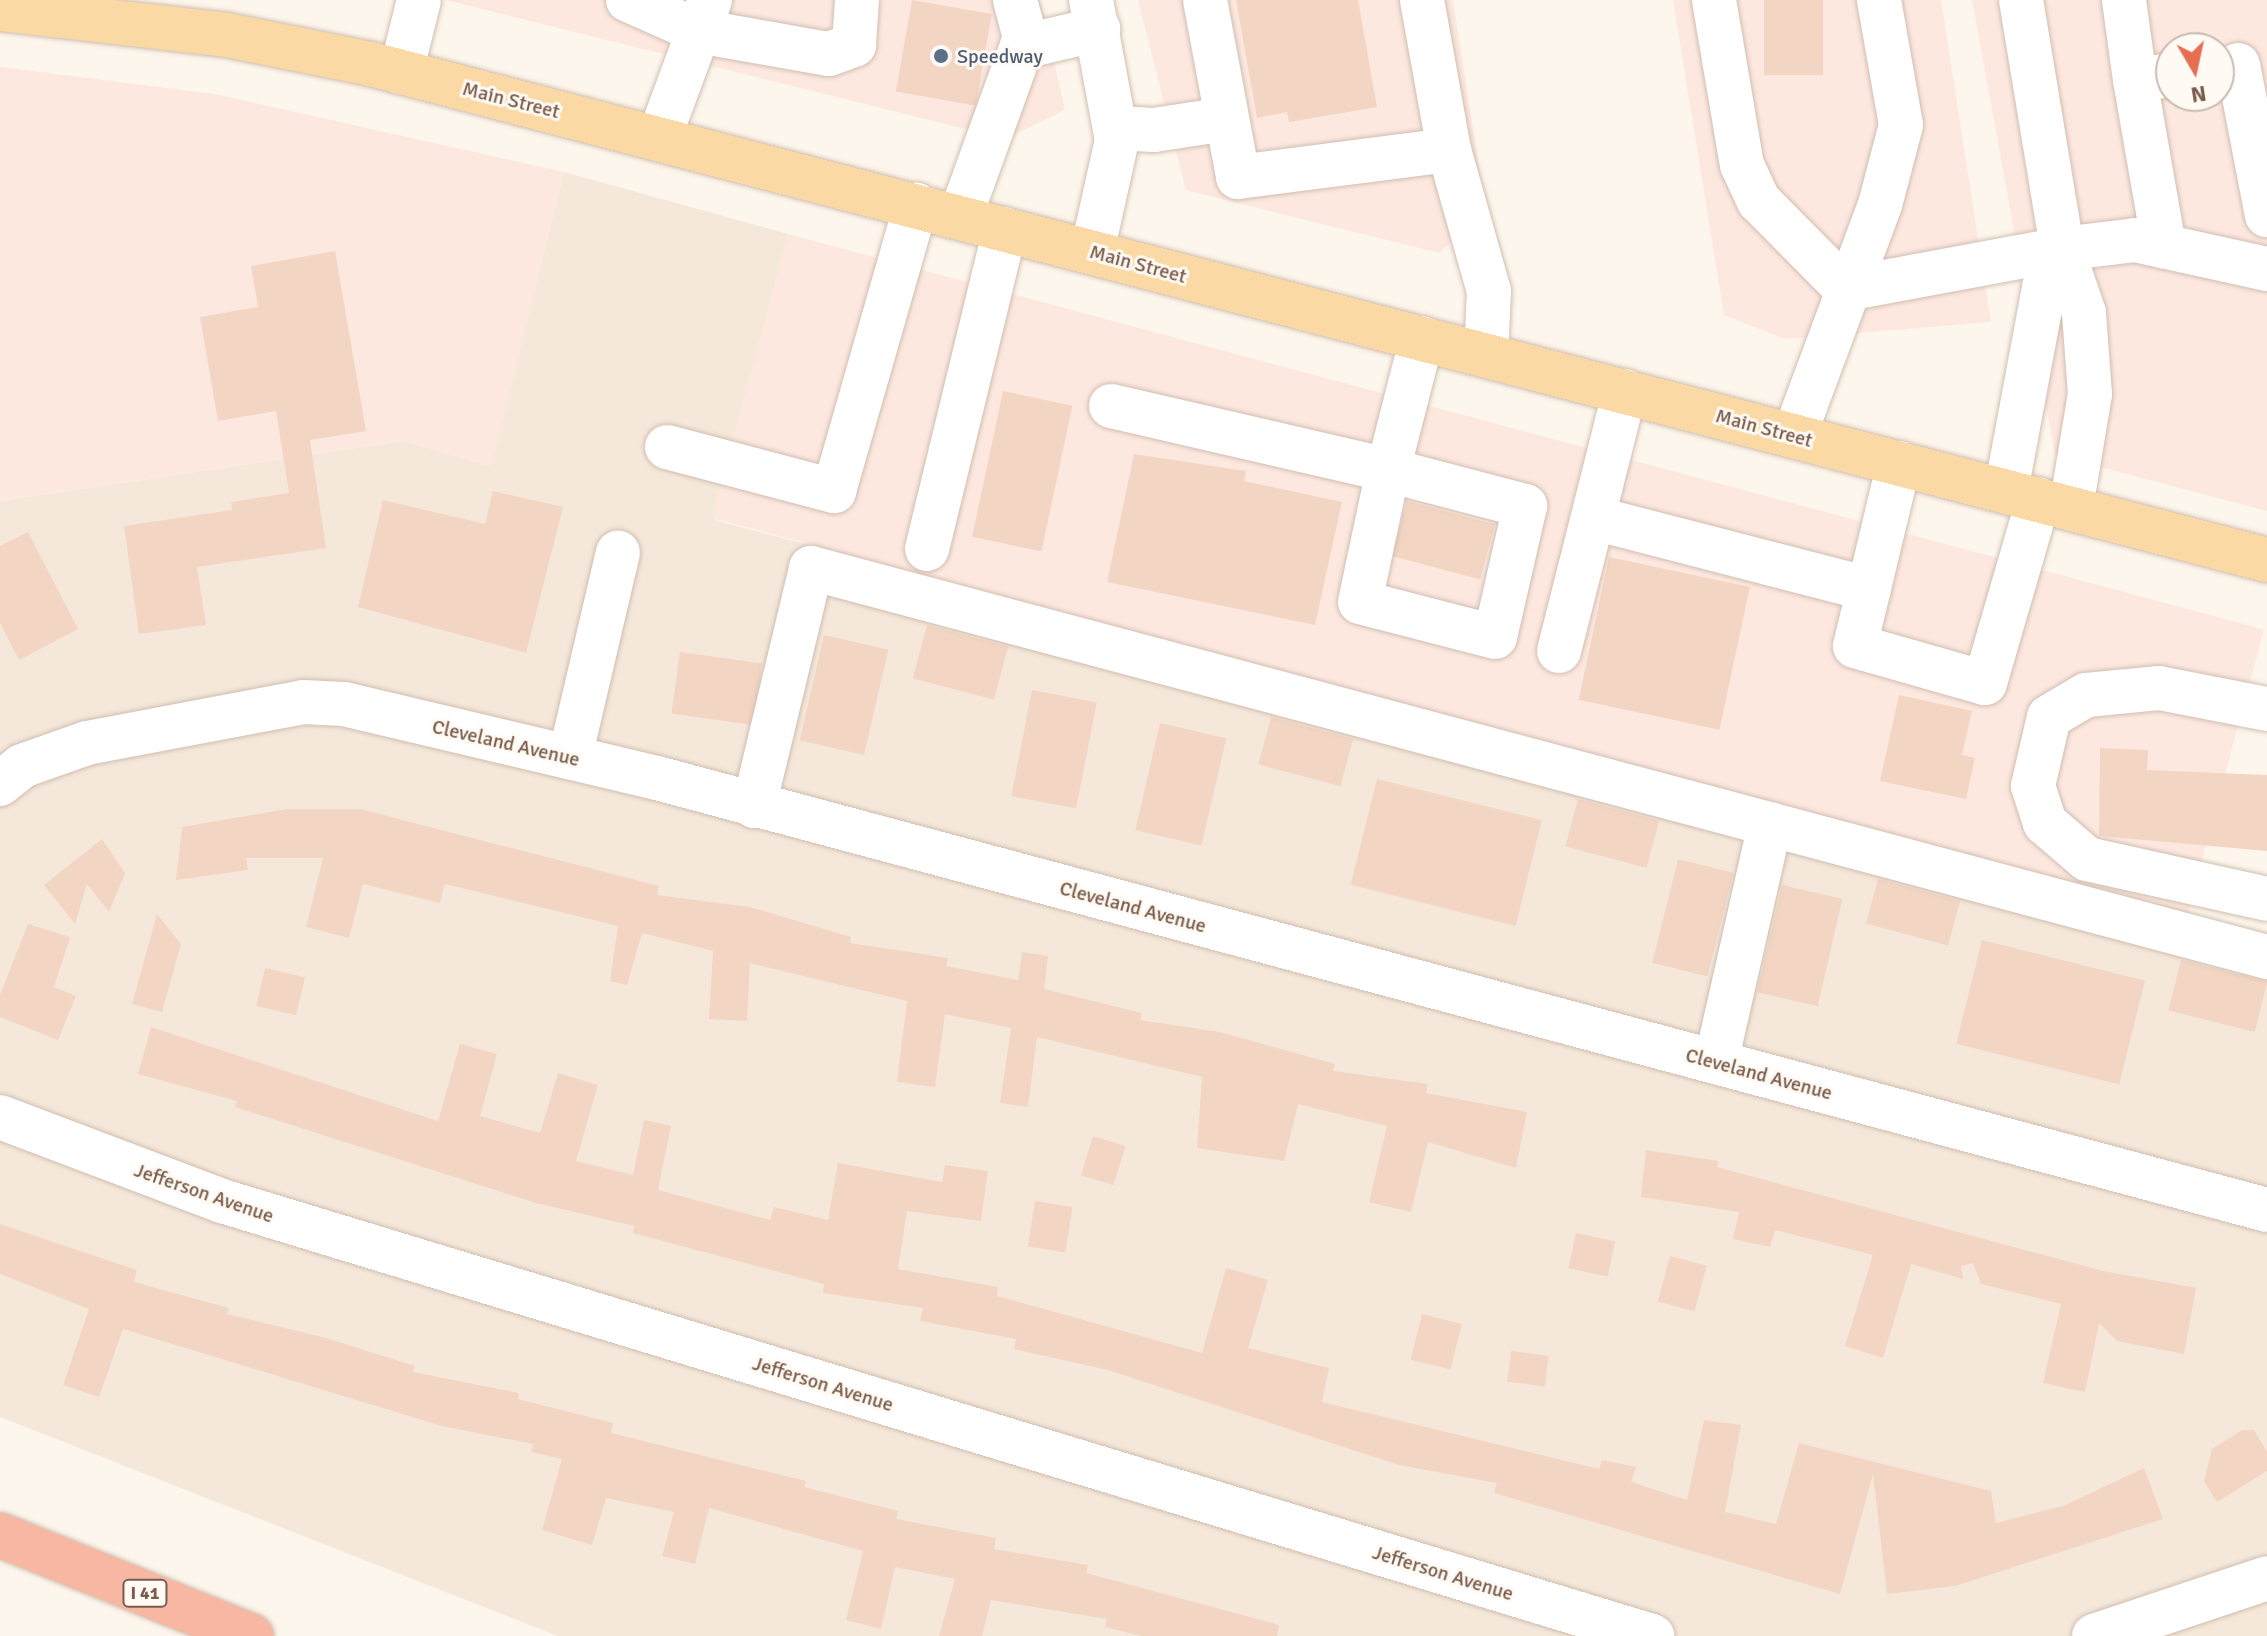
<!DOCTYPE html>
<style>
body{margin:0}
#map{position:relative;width:2267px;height:1636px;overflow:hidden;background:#fdf6ec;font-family:Signika,sans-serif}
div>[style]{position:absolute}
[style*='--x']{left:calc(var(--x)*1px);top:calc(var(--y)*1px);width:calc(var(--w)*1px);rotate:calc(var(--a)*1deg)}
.residential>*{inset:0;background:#f5e8da}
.commercial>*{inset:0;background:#fde8e0;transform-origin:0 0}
.building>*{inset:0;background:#f3d5c3;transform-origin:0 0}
.roads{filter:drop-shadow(0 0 2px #d1beb0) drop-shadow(0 0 2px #d1beb0)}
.minor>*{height:44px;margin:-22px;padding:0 22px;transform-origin:22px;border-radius:22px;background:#fff}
.major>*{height:44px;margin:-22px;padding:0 22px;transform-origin:22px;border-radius:22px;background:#fbd9a5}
.highway>*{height:44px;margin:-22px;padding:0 22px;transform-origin:22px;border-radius:22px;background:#f7b7a3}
.dots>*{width:22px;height:22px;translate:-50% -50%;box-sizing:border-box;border:4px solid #fffaf3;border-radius:50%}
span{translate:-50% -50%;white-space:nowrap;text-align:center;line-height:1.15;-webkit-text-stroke:6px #fffaf3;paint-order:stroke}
.shield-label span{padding:2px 6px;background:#fffaf3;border:2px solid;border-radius:6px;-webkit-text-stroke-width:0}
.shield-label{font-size:18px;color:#7a5c4d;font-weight:700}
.service-label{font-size:20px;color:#4e5e75}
.left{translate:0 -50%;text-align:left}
.street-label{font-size:20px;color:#7a5c4d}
.north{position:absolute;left:2155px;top:32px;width:80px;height:80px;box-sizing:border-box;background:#fffaf3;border:2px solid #cabbb1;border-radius:50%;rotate:171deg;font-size:22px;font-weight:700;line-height:32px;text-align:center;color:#7a5c4d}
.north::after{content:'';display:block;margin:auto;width:28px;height:36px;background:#e76f51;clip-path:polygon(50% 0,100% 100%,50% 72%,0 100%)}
</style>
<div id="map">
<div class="residential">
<i style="clip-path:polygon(564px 172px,788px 234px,715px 520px,2267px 936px,2267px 1636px,558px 1636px,0 1417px,0 501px,403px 441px,491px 466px)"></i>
</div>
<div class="commercial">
<i style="clip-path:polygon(446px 0,1040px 0,1065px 110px,1006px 139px)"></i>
<i style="clip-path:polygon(1138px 0,1453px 0,1486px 211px,1439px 253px,1186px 190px)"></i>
<i style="clip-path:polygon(1673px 0,1941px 0,1991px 322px,1785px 339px,1724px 315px)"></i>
<i style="clip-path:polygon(evenodd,1972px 0,2267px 0,2267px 511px,2055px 455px,1972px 0,2171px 48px,2219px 48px,2219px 96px,2171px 96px,2171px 48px)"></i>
<i style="clip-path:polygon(0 67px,215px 94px,564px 172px,491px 467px,403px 441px,0 501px)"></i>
<i style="left:788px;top:234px;width:1528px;height:294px;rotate:15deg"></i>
</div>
<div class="building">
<i style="left:912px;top:0;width:81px;height:93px;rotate:10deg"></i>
<i style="clip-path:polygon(1236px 0,1358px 0,1377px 107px,1289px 122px,1287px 112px,1257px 118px)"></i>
<i style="left:1764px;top:0;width:59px;height:75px"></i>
<i style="clip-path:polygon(335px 251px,366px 431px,310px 440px,326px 548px,197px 567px,206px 625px,139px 634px,124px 526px,232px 510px,231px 502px,289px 493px,276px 411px,218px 421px,200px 317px,258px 307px,251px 266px)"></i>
<i style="left:1003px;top:391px;width:71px;height:149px;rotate:12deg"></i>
<i style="clip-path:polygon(1134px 454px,1246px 471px,1244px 481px,1342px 502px,1315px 625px,1107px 582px)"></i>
<i style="clip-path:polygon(493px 491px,563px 507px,526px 653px,358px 607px,383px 500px,485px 524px)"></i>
<i style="left:1407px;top:501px;width:91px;height:57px;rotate:15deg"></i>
<i style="clip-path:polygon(28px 532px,78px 629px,19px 660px,0 623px,0 546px)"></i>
<i style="left:1609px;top:557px;width:144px;height:146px;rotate:12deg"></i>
<i style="left:927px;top:625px;width:84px;height:55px;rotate:15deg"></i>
<i style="left:824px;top:635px;width:66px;height:108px;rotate:13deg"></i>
<i style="left:680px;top:652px;width:83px;height:62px;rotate:8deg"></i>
<i style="left:1032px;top:690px;width:66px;height:108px;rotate:11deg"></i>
<i style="clip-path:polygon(1899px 695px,1972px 711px,1962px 755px,1975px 758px,1966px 799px,1880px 781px)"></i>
<i style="left:1271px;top:717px;width:85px;height:49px;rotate:15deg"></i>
<i style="left:1160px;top:723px;width:68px;height:110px;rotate:13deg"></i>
<i style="clip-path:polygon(2100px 748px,2148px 750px,2147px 770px,2267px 775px,2267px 851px,2099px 836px)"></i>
<i style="left:1377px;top:779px;width:170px;height:109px;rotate:14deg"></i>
<i style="left:1578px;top:799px;width:84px;height:49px;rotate:15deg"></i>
<i style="clip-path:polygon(287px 809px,360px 809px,659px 886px,657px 895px,750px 907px,851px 937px,850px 943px,948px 958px,946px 966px,1018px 980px,1022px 952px,1048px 956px,1044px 989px,1142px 1013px,1140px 1020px,1220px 1032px,1335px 1064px,1333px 1071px,1428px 1084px,1426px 1093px,1527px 1112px,1516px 1168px,1428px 1142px,1411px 1212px,1369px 1202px,1387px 1126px,1298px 1104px,1284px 1161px,1197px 1148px,1202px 1077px,1037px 1037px,1028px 1107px,1000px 1103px,1011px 1028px,945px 1014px,935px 1087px,897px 1082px,907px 1001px,750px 963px,747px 1021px,709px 1019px,713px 951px,642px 933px,627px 985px,610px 981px,618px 926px,445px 884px,440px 903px,363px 884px,349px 938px,306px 927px,323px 858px,246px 858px,248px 870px,176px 880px,182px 827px)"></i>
<i style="clip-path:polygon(102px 839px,125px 873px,109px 912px,87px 884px,75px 924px,44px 885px)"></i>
<i style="left:1678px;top:859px;width:57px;height:107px;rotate:14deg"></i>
<i style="left:1878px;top:879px;width:85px;height:46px;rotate:15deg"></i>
<i style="left:1782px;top:885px;width:62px;height:110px;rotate:13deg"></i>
<i style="clip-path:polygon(157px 914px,181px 944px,162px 1012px,132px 1004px)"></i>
<i style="clip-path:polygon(28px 924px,70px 937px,54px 987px,76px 996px,58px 1040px,0 1017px,0 995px)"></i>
<i style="left:1982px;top:940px;width:168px;height:107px;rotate:14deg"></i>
<i style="left:2181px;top:960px;width:89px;height:52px;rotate:14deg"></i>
<i style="left:265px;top:968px;width:41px;height:39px;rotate:13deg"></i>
<i style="clip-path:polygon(151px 1027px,438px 1121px,460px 1044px,497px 1054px,480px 1116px,540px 1133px,558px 1073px,598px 1085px,576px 1161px,633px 1175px,644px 1120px,671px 1126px,658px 1190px,770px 1220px,774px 1207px,828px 1220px,838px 1163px,942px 1182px,945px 1165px,988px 1171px,981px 1221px,907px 1211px,898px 1269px,998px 1287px,997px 1296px,1202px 1353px,1226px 1268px,1268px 1280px,1248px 1348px,1329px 1368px,1322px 1402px,1599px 1469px,1602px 1460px,1636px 1467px,1631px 1482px,1687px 1500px,1704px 1420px,1741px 1425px,1725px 1512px,1776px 1524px,1799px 1443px,1991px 1491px,1996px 1523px,2063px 1506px,2144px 1468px,2163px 1519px,1955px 1586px,1887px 1594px,1873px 1474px,1840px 1594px,1494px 1493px,1497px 1483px,1399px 1465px,1108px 1370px,1014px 1349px,1016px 1339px,920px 1321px,923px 1308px,823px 1293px,824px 1284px,633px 1233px,634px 1226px,536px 1203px,235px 1107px,237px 1101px,138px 1074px)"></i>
<i style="left:1093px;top:1136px;width:34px;height:41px;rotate:17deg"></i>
<i style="clip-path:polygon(1646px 1150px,1718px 1161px,1717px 1167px,2103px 1271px,2196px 1288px,2184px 1354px,2117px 1341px,2099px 1323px,2085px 1392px,2043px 1383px,2061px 1304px,1981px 1284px,1973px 1263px,1961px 1266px,1963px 1279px,1911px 1264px,1883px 1358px,1845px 1346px,1873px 1255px,1775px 1230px,1770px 1247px,1733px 1239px,1739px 1212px,1641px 1197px)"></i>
<i style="left:1035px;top:1201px;width:38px;height:46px;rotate:9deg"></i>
<i style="clip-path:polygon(0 1224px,137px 1270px,134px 1282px,229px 1308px,227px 1314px,326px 1338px,415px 1366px,413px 1372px,519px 1393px,518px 1399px,613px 1423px,611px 1433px,806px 1481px,804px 1487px,898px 1511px,896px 1519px,996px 1538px,994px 1549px,1088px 1565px,1086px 1573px,1279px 1625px,1277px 1636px,1141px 1636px,1105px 1627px,1107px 1619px,991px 1600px,982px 1636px,939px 1636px,955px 1579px,895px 1567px,881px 1629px,846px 1620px,863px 1551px,709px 1508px,695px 1564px,662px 1556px,674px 1512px,606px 1498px,592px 1545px,542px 1530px,562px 1459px,531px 1452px,533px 1444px,442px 1426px,123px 1329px,99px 1397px,63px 1385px,89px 1309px,0 1274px)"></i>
<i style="left:1576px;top:1233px;width:40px;height:36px;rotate:12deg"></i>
<i style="left:1670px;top:1256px;width:38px;height:47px;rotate:15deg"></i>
<i style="left:1422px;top:1314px;width:41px;height:47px;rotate:14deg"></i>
<i style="left:1511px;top:1351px;width:38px;height:31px;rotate:7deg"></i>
<i style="clip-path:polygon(2242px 1430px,2254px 1430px,2267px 1452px,2267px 1471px,2217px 1502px,2204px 1481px,2212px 1449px)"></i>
</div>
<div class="roads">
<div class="minor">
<i style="--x:628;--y:0;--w:77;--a:23.9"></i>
<i style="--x:698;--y:31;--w:133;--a:10"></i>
<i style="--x:829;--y:54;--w:27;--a:-20"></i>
<i style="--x:854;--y:45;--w:45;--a:-86.2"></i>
<i style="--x:1015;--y:0;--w:38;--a:75"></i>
<i style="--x:1025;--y:37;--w:15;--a:23"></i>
<i style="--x:1039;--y:43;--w:61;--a:-13.3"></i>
<i style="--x:1091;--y:0;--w:142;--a:79.5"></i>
<i style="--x:1117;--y:140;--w:115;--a:102.6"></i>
<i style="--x:1205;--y:0;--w:180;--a:79.4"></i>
<i style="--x:1238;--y:177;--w:213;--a:-7.3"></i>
<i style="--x:1449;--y:150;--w:147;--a:74.2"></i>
<i style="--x:1489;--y:291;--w:64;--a:92.7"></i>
<i style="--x:1422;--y:0;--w:152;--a:79.8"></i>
<i style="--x:1714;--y:0;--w:167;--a:80.4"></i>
<i style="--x:1742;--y:165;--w:40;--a:65"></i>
<i style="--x:1759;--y:201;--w:124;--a:45.3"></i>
<i style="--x:2021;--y:0;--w:252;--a:80.6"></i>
<i style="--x:2062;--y:249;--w:74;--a:-7"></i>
<i style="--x:2135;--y:240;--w:135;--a:12.4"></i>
<i style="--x:2124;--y:0;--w:81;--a:82.2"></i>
<i style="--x:2135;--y:80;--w:36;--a:-8"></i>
<i style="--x:2238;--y:65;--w:153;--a:79.1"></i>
<i style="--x:401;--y:72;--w:74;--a:-76"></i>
<i style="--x:2135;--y:80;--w:169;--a:80.1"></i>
<i style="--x:1117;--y:128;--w:37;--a:3"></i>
<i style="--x:1154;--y:130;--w:73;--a:-8.7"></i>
<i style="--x:659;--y:138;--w:147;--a:-69.7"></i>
<i style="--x:960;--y:217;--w:191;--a:-70.1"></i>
<i style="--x:2062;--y:249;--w:68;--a:71"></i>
<i style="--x:2084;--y:313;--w:81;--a:85.8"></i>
<i style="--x:2090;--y:394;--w:116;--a:99.5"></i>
<i style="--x:1846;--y:289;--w:220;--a:-10.5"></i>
<i style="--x:1111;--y:406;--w:284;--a:13"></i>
<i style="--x:1388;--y:470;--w:142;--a:14.7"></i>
<i style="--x:1525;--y:506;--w:134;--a:102.9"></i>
<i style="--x:1495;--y:637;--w:139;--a:-165.5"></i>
<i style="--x:1360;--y:602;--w:135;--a:-78"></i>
<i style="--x:1388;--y:470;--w:136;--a:-75.6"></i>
<i style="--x:1794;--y:436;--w:246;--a:-69.6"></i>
<i style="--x:1880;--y:205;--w:83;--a:-75.3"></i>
<i style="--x:1901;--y:125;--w:127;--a:-100"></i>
<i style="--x:667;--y:447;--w:173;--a:14.8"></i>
<i style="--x:834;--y:491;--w:298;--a:-74"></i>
<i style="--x:1899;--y:463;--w:188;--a:103.5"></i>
<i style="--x:1855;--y:646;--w:135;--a:15.9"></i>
<i style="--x:1985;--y:683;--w:191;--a:-73.8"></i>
<i style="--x:2006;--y:491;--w:208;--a:-79.4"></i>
<i style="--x:2044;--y:287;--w:42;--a:-64.7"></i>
<i style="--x:1594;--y:518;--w:284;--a:14.5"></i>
<i style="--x:927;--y:549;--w:329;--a:-76.3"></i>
<i style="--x:1559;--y:651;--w:268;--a:-75.8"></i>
<i style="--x:2267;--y:709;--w:110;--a:-169"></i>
<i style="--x:2159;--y:688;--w:73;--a:174.5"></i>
<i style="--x:2086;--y:695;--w:43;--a:149.3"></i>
<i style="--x:2049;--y:717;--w:71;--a:103.1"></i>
<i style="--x:2033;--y:786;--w:39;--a:72"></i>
<i style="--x:2045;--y:823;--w:55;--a:40.6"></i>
<i style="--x:2087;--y:859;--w:184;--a:12.5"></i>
<i style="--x:570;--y:757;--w:210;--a:-76.8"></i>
<i style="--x:0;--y:784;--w:28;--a:-39"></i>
<i style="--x:22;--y:766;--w:69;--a:-19.5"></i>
<i style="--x:87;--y:743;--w:220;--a:-10.7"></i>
<i style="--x:303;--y:702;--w:41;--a:2.8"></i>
<i style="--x:344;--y:704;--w:322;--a:13.3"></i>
<i style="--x:657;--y:778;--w:1667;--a:15.02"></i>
<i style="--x:754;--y:806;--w:245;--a:-76.5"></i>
<i style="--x:811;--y:568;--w:1507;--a:14.96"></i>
<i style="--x:1716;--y:1062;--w:244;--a:-77.2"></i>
<i style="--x:0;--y:1117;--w:237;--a:20.7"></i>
<i style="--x:222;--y:1201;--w:1495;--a:16.92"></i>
<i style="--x:2094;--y:1636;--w:182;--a:-18.5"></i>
</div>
<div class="major">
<i style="--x:0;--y:9;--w:228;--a:6.5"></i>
<i style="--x:227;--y:35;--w:147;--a:11.4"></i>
<i style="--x:371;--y:64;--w:1960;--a:14.66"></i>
</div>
<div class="highway">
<i style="--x:0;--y:1535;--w:271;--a:21.9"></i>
</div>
</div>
<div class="dots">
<i style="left:941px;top:56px;background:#5c6f8a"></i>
</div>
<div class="shield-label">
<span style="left:145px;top:1593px">I 41</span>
</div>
<div class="service-label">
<span class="left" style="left:957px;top:56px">Speedway</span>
</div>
<div class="street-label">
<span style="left:511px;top:100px;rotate:14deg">Main Street</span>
<span style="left:1138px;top:264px;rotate:15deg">Main Street</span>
<span style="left:1764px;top:428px;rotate:15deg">Main Street</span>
<span style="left:506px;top:743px;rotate:13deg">Cleveland Avenue</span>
<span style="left:1133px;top:907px;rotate:15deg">Cleveland Avenue</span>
<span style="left:1759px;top:1074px;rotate:15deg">Cleveland Avenue</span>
<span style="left:204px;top:1193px;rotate:19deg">Jefferson Avenue</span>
<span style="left:823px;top:1384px;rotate:17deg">Jefferson Avenue</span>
<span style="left:1443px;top:1573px;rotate:17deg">Jefferson Avenue</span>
</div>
<div class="north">N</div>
</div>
